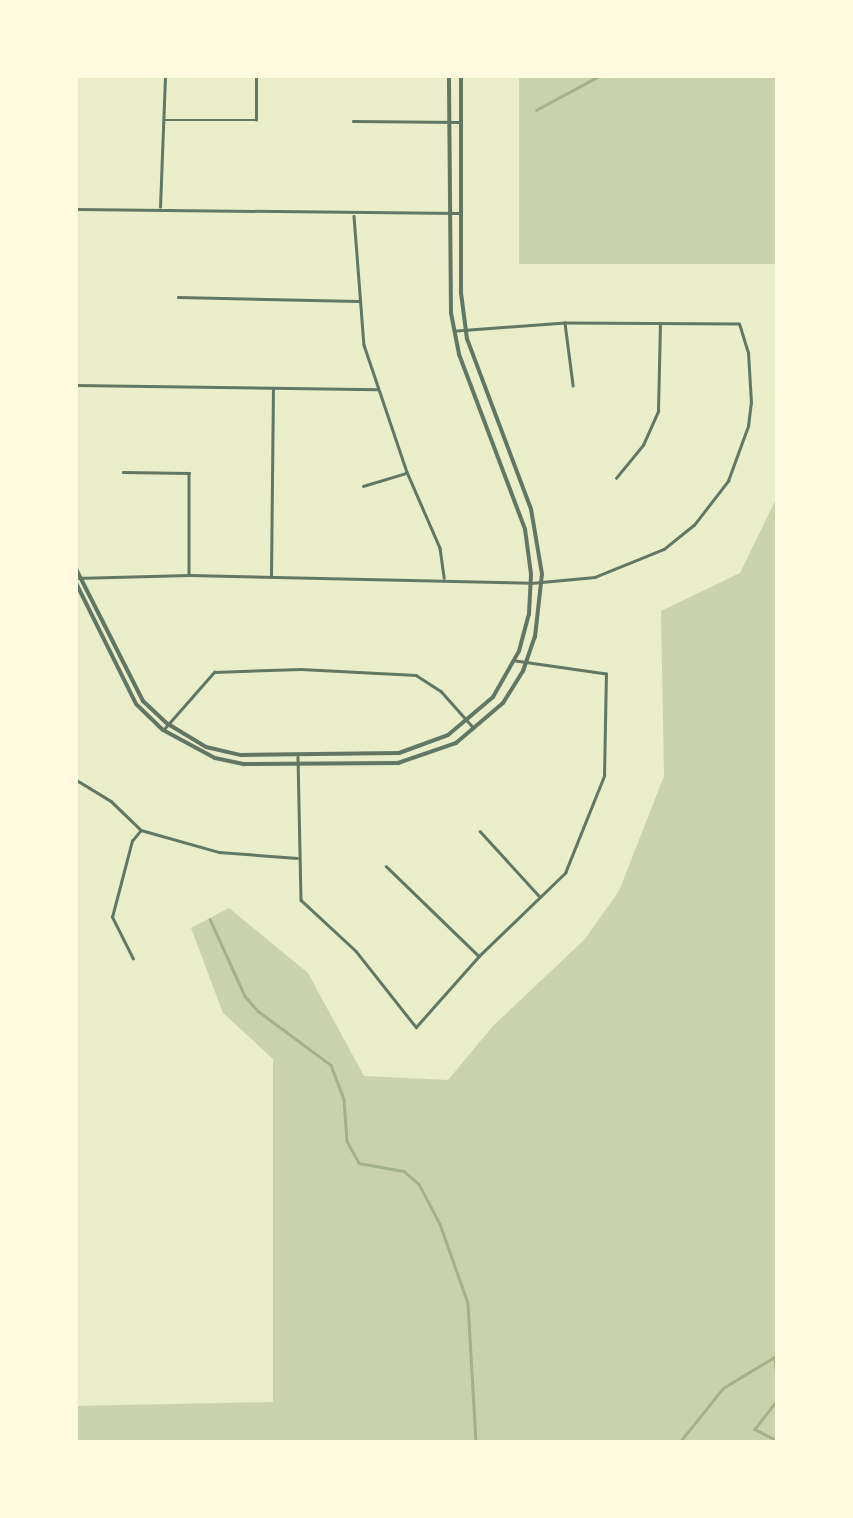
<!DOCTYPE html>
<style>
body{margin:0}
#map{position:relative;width:853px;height:1518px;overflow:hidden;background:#e9edc9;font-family:"Public Sans",sans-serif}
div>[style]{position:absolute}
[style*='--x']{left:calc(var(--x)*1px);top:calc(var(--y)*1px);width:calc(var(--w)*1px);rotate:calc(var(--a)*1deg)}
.green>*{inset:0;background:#cad2ad;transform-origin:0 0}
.stream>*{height:2.5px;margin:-1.25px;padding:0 1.25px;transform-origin:1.25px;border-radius:1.25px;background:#a3b18a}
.minor>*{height:2.5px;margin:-1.25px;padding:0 1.25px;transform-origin:1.25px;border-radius:1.25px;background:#617663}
.tertiary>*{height:4px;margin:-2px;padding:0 2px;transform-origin:2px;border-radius:2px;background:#617663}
span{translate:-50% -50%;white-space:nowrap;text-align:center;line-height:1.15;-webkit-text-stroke:8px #fefae0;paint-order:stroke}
.frame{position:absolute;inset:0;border:78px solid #fefae0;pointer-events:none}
</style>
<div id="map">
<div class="green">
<i style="left:519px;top:75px;width:259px;height:189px"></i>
<i style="clip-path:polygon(778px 495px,778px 1443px,75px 1443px,75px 1406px,273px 1402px,273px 1059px,223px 1013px,191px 928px,229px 908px,308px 973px,364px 1076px,448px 1080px,493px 1026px,585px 939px,619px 891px,664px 776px,661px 611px,740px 573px)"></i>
</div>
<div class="stream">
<i style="--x:536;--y:110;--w:74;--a:-28.3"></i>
<i style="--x:210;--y:919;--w:85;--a:65.6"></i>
<i style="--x:245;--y:996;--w:20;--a:49"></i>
<i style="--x:258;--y:1011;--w:91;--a:36.5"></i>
<i style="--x:331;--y:1065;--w:36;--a:69"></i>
<i style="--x:344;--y:1099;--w:42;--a:85.9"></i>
<i style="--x:347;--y:1141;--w:25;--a:61"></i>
<i style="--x:359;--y:1163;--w:46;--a:10.1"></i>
<i style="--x:404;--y:1171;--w:20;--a:41"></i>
<i style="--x:419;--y:1184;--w:45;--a:62.3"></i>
<i style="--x:440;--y:1224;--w:84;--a:70.5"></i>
<i style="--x:468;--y:1303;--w:140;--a:86.7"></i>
<i style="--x:775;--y:1359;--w:23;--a:83"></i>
<i style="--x:778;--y:1392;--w:9;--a:96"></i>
<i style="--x:777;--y:1401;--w:36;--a:128"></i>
<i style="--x:755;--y:1429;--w:26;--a:28"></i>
<i style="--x:679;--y:1443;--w:70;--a:-51.3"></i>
<i style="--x:723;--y:1388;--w:64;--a:-31"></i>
</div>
<div class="minor">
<i style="--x:164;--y:120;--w:92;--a:0"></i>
<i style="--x:256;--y:120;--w:45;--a:-90"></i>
<i style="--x:353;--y:121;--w:106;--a:0.5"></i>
<i style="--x:160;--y:207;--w:132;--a:-87.8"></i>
<i style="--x:75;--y:209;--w:383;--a:0.6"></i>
<i style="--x:354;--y:216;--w:129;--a:85.6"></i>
<i style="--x:364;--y:345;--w:134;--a:71.3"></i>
<i style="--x:407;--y:472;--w:83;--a:66.5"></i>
<i style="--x:440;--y:548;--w:30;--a:82"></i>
<i style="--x:178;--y:297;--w:180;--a:1.3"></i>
<i style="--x:565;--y:323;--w:63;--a:82.6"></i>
<i style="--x:75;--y:385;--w:303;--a:0.8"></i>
<i style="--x:123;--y:472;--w:66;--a:0.9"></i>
<i style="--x:189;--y:473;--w:100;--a:90"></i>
<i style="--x:616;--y:478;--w:43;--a:-50.7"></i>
<i style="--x:643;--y:445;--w:37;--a:-66"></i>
<i style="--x:658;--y:411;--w:85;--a:-88.7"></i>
<i style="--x:363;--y:486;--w:45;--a:-16.8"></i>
<i style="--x:271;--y:576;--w:187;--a:-89.4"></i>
<i style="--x:75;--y:578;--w:114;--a:-1.5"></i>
<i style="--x:189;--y:575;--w:342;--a:1.3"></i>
<i style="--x:531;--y:583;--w:64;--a:-5.4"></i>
<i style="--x:595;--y:577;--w:74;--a:-22.1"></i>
<i style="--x:664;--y:549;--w:38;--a:-39"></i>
<i style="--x:694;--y:525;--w:56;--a:-52.3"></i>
<i style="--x:728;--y:481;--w:59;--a:-70"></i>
<i style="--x:748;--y:426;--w:23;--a:-83"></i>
<i style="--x:751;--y:403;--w:50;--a:-93.4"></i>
<i style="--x:748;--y:353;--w:30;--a:-107"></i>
<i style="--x:739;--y:324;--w:174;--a:-179.7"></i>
<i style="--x:565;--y:323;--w:108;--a:175.8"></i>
<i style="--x:164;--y:729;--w:76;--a:-48.7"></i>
<i style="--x:214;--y:672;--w:87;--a:-2"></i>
<i style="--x:301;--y:669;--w:115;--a:3"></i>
<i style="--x:416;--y:675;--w:30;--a:33"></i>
<i style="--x:441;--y:691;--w:48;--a:48.4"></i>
<i style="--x:298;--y:757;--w:143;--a:88.8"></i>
<i style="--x:301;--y:900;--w:75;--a:42.8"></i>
<i style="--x:356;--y:951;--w:97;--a:51.7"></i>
<i style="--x:416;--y:1027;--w:95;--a:-48.4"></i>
<i style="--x:479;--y:956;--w:120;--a:-44"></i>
<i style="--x:565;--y:873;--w:105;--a:-68.1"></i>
<i style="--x:604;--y:776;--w:102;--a:-88.9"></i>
<i style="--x:606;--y:674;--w:91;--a:-171.8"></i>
<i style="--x:75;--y:779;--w:42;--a:31.4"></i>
<i style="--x:111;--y:801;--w:42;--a:44"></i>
<i style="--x:141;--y:830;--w:81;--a:15.8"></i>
<i style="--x:219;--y:852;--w:78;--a:4.4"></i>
<i style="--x:480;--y:831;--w:89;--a:47.7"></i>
<i style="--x:386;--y:866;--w:128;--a:44.1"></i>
<i style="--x:133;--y:959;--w:47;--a:-116.6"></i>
<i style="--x:112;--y:917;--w:79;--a:-75.3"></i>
<i style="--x:132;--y:841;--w:13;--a:-51"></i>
</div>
<div class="tertiary">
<i style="--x:75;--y:567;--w:150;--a:63.1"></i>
<i style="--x:143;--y:701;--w:34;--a:43"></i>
<i style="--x:168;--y:724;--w:44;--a:31.2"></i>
<i style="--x:206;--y:747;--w:36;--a:13"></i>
<i style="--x:241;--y:755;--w:158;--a:-0.7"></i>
<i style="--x:399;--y:753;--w:52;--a:-20.2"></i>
<i style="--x:448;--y:735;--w:59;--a:-40.2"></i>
<i style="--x:493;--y:697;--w:53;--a:-60.5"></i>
<i style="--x:519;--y:651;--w:38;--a:-75"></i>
<i style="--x:529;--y:614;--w:40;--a:-87.1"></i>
<i style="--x:531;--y:574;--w:45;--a:-97.6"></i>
<i style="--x:525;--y:529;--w:187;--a:-110.7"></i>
<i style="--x:459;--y:354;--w:42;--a:-101"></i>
<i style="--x:451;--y:313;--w:238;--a:-90.5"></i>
<i style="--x:75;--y:581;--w:137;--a:63.6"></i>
<i style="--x:136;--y:704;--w:37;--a:44"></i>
<i style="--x:163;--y:730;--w:59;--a:28.3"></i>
<i style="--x:215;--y:758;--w:30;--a:12"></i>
<i style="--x:244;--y:764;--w:154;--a:-0.4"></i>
<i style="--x:398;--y:763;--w:61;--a:-19"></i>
<i style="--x:456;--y:743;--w:62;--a:-40.4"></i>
<i style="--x:503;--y:703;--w:38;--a:-58"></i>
<i style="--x:523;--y:671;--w:36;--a:-71"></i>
<i style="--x:535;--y:637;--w:63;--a:-83.7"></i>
<i style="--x:542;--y:574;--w:66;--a:-99.6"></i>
<i style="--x:531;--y:509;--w:182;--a:-110.6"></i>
<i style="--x:467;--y:339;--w:46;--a:-97.4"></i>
<i style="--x:461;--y:293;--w:218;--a:-90"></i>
</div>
<div class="frame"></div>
</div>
